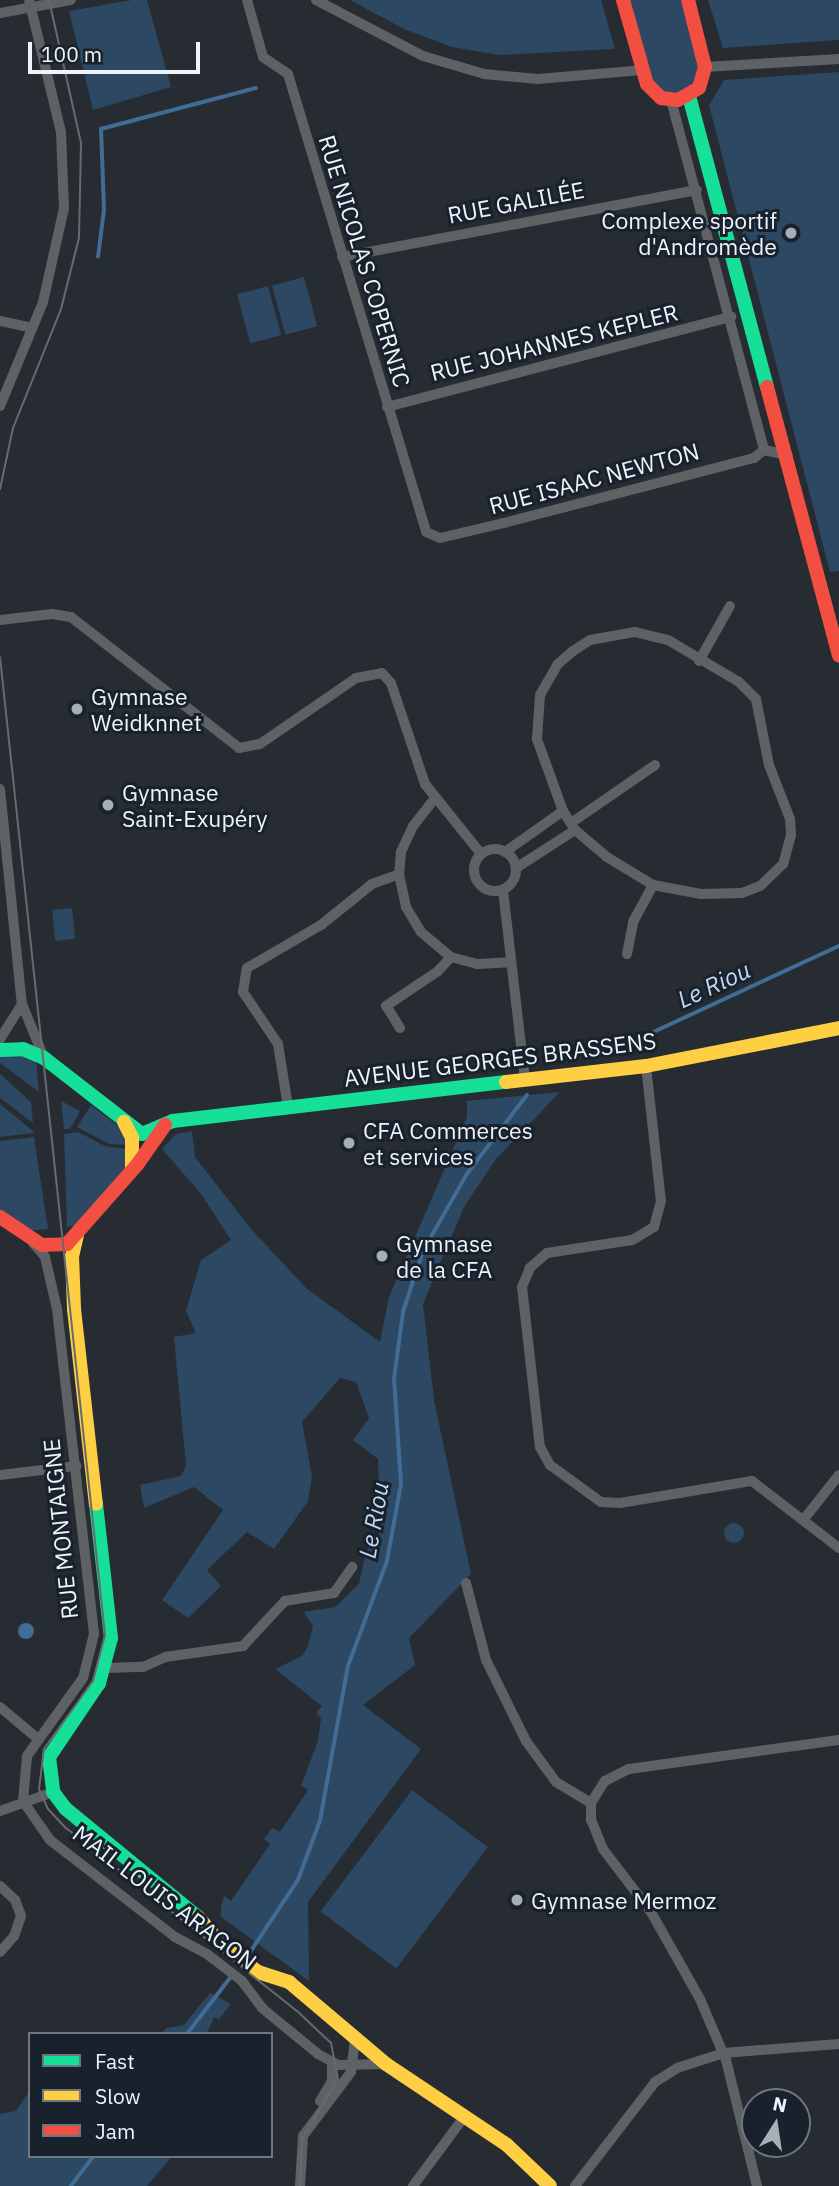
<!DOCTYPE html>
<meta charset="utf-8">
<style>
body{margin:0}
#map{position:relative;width:839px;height:2186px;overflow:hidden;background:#262c32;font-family:"IBM Plex Sans",sans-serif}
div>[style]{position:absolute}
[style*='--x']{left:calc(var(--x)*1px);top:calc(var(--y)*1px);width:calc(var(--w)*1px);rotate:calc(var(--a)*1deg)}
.green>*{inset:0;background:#2c4862;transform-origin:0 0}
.round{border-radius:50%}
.water>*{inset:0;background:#406c96}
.stream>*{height:3.5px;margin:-1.75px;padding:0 1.75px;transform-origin:1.75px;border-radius:1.75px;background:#406c96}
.street>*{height:10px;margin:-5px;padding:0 5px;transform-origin:5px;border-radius:5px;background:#5e6265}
.street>.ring{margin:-5px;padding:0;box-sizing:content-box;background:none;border:10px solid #5e6265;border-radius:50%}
.fast>*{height:14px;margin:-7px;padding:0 7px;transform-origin:7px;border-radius:7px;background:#16e098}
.slow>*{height:14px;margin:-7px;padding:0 7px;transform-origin:7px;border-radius:7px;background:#ffcf43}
.jam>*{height:14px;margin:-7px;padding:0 7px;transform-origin:7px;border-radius:7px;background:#f24e42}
.tram>*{height:2px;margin:-1px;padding:0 1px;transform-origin:1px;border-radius:1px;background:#676a6e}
.dots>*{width:19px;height:19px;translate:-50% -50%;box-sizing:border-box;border:4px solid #19222c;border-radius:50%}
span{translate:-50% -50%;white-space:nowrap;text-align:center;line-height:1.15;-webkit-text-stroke:6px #19222c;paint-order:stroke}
.street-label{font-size:23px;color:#edf4fb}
.poi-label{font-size:23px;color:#edf4fb}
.right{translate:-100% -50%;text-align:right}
.left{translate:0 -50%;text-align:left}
.water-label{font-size:24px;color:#c0daf6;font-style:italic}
.legend{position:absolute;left:28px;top:2032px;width:245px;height:126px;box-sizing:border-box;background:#19222c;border:2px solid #6e767f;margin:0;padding:9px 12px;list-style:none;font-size:21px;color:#edf4fb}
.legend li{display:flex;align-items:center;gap:14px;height:35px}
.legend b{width:35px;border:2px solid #6e767f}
.north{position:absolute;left:741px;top:2088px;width:70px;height:70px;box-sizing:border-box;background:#19222c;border:2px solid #6e767f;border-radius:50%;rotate:12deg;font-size:19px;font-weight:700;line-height:28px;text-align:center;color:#edf4fb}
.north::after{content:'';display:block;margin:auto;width:24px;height:32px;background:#a7aeb5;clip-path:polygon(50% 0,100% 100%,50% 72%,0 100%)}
.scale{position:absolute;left:28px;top:42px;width:172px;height:32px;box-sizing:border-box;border:4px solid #edf4fb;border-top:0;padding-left:9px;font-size:21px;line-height:24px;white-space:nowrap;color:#edf4fb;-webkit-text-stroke:5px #19222c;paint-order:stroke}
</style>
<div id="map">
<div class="green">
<i style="clip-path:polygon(132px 0,147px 0,171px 87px,93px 110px,69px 11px)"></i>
<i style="clip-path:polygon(350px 0,601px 0,615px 49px,499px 55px,452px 47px,404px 29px)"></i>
<i style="clip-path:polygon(629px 0,682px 0,700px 65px,698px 79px,681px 93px,665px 93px,653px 83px)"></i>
<i style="clip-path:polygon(708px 0,839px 0,839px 40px,723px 48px)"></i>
<i style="clip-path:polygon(839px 72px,839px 571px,830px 572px,709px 105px,724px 80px)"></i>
<i style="left:304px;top:277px;width:51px;height:33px;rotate:75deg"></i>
<i style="left:268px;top:286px;width:51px;height:32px;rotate:75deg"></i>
<i style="left:72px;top:908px;width:31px;height:20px;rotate:84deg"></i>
<i style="clip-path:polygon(13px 1052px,36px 1061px,39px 1092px,0 1063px,0 1056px)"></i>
<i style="clip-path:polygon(0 1074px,31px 1102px,33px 1123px,0 1098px)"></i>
<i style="clip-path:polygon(560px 1092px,496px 1159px,464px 1207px,423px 1304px,434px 1400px,471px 1574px,409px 1638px,415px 1665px,363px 1705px,421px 1749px,308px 1902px,309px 1981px,221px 1917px,221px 1907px,224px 1896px,231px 1901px,270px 1844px,264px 1839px,272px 1828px,280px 1832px,308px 1790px,301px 1786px,318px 1741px,321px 1718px,316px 1713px,322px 1706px,275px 1669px,302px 1656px,308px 1646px,313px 1626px,304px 1612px,335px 1607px,359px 1584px,366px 1551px,380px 1532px,378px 1459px,353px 1440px,369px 1418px,356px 1382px,340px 1378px,302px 1422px,312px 1476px,308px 1501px,274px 1549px,247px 1532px,207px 1570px,221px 1586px,188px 1618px,162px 1600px,223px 1510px,194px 1487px,144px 1508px,140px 1485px,181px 1476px,186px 1466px,174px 1337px,196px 1333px,186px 1311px,201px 1260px,231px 1240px,201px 1194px,162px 1149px,176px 1134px,192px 1131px,195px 1157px,252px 1230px,306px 1288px,380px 1342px,389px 1297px,467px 1117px,467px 1101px)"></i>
<i style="clip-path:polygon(61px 1101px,80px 1111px,70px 1129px,64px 1129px)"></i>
<i style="clip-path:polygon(0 1104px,33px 1131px,34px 1133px,0 1137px)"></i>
<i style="clip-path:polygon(91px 1105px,118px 1126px,128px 1145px,109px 1144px,77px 1127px)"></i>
<i style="clip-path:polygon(78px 1132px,105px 1146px,129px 1149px,127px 1165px,79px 1225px,67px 1227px,64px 1134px)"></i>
<i style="clip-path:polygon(34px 1137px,48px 1229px,27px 1231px,0 1210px,0 1141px)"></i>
<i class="round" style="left:724px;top:1523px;width:20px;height:20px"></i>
<i style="left:412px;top:1790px;width:95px;height:152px;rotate:37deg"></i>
<i style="clip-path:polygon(210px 1993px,231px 2004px,219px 2019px,214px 2017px,207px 2034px,161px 2034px,166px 2028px,184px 2025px)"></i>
<i style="clip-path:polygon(30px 2090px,30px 2156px,172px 2156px,147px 2186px,0 2186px,0 2114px,16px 2111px)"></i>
</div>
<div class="water">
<i class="round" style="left:18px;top:1623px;width:16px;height:16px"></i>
</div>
<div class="stream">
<i style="--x:98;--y:257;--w:47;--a:-82.7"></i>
<i style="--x:104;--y:210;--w:81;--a:-92.1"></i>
<i style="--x:101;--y:129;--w:160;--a:-14.8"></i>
<i style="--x:604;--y:1055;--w:259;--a:-24.9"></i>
<i style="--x:247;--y:1957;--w:92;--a:-56.5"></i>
<i style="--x:298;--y:1880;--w:63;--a:-69.6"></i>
<i style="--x:320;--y:1821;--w:158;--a:-79.8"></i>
<i style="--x:348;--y:1666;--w:112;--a:-69.6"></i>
<i style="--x:387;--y:1561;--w:78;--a:-79.7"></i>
<i style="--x:401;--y:1484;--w:105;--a:-93.8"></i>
<i style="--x:394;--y:1379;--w:68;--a:-82.3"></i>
<i style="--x:403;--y:1312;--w:64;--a:-71.8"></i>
<i style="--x:423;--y:1251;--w:89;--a:-60.3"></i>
<i style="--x:467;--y:1174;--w:99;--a:-52.8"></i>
<i style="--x:187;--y:2034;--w:71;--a:-52.5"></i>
<i style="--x:71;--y:2186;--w:38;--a:-53"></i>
</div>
<div class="street">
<i style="--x:247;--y:0;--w:59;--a:74.3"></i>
<i style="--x:263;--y:57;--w:30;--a:34"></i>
<i style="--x:288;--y:74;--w:478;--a:73.2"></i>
<i style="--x:426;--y:532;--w:15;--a:23"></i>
<i style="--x:440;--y:538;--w:66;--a:-13.2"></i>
<i style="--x:504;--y:523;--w:258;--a:-14.6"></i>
<i style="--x:754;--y:458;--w:13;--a:-39"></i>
<i style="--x:316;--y:0;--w:121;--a:27.6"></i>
<i style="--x:423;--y:56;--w:64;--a:16.4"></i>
<i style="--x:484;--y:74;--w:54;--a:5.3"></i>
<i style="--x:538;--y:79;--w:104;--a:-4.9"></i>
<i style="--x:0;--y:13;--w:72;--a:-10.4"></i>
<i style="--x:705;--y:67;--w:134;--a:-3.4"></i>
<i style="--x:671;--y:100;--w:362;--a:75.1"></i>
<i style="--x:764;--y:450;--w:24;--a:12"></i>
<i style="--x:342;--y:257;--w:361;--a:-10.7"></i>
<i style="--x:0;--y:321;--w:33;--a:12"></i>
<i style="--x:0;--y:406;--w:113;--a:-67.5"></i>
<i style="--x:43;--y:302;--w:96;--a:-77.4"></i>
<i style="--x:64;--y:208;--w:76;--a:-92.3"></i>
<i style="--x:61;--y:132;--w:136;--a:-103.6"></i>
<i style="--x:387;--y:407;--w:356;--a:-14.7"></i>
<i style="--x:0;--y:620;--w:52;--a:-6.6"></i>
<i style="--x:52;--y:614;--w:19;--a:9"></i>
<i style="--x:71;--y:617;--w:213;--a:37.9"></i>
<i style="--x:239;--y:748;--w:21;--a:-11"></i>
<i style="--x:260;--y:744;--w:116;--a:-34.5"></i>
<i style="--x:356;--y:678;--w:26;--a:-11"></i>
<i style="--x:382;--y:673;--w:13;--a:48"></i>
<i style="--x:391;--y:683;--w:107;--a:71.4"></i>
<i style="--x:425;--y:784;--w:90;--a:51.3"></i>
<i style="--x:635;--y:632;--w:34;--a:14"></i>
<i style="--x:668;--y:640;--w:82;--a:30.6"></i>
<i style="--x:739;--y:682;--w:24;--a:45"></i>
<i style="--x:756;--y:699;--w:67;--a:78.9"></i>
<i style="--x:769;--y:765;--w:58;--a:68.7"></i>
<i style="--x:790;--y:819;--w:16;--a:86"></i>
<i style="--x:791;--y:835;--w:30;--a:105"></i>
<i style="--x:783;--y:864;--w:32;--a:136"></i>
<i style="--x:760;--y:886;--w:19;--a:159"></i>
<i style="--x:742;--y:893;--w:41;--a:178.6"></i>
<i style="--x:701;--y:894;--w:49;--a:-169.4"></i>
<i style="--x:653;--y:885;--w:54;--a:-148.7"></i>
<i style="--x:607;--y:857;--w:42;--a:-139.8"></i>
<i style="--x:575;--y:830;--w:22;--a:-122"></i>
<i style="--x:563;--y:811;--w:77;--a:-109.9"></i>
<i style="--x:537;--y:739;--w:44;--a:-86.1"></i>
<i style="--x:540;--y:695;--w:36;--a:-60"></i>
<i style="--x:558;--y:664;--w:20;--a:-41"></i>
<i style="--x:573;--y:651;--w:20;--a:-33"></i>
<i style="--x:590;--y:640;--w:46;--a:-10.1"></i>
<i style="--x:699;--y:661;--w:63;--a:-60.6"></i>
<i style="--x:0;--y:789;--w:216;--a:84.2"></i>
<i style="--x:22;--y:1004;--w:58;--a:67.8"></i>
<i style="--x:435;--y:798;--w:36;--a:128"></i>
<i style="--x:413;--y:826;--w:29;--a:115"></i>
<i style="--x:401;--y:852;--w:22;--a:95"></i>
<i style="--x:399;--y:874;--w:34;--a:78"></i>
<i style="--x:406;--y:907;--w:29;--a:59"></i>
<i style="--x:421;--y:932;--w:39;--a:40"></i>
<i style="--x:451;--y:957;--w:27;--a:15"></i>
<i style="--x:477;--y:964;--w:33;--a:-3"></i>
<i style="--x:571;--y:823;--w:102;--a:-34.6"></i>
<i class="ring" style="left:474px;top:849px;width:32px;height:32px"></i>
<i style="--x:505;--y:852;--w:71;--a:-35.3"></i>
<i style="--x:516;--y:868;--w:70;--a:-32.8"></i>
<i style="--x:503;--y:890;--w:192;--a:83.4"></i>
<i style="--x:627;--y:954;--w:33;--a:-79"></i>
<i style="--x:633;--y:922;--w:42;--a:-61.6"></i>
<i style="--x:400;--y:1028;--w:26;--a:-122"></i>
<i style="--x:386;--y:1006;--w:63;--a:-33.9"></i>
<i style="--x:438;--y:971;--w:19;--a:-47"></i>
<i style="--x:0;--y:1039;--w:41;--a:-57.8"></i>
<i style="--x:646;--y:1066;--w:136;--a:83.7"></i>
<i style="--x:661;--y:1201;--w:27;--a:105"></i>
<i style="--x:654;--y:1227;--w:26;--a:149"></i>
<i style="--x:632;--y:1240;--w:86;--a:171.3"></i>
<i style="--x:547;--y:1253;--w:23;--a:139"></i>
<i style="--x:530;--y:1268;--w:21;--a:113"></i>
<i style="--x:522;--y:1287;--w:161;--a:83.6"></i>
<i style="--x:540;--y:1447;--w:21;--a:61"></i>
<i style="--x:550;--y:1465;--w:63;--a:36"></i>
<i style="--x:601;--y:1502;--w:19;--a:3"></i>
<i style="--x:620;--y:1503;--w:134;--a:-9.5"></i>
<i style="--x:752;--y:1481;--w:110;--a:37.6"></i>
<i style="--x:288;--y:1107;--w:64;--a:-99"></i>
<i style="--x:278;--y:1044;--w:63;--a:-123.9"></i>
<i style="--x:243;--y:992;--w:24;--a:-81"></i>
<i style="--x:247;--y:968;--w:86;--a:-30.2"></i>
<i style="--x:321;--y:925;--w:65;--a:-38.8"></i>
<i style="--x:372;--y:884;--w:29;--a:-20"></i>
<i style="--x:33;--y:1243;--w:18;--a:49"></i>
<i style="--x:45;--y:1257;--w:53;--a:77"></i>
<i style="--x:57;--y:1309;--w:327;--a:83.5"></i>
<i style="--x:94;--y:1634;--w:45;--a:104"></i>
<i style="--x:83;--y:1678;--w:96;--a:125.7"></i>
<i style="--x:27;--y:1756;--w:45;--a:95.1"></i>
<i style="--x:23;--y:1801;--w:47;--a:55.3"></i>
<i style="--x:50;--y:1840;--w:158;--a:37.8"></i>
<i style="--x:175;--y:1937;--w:36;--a:28"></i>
<i style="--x:207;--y:1954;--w:44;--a:37.6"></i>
<i style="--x:242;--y:1981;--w:34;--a:53"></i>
<i style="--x:262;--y:2008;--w:72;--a:39.4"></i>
<i style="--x:318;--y:2054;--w:23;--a:29"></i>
<i style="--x:338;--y:2065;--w:48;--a:-1.2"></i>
<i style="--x:0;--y:1475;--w:77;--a:-6.8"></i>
<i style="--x:804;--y:1519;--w:56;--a:-51.5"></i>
<i style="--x:466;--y:1583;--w:80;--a:75.4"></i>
<i style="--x:486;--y:1660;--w:90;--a:63.7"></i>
<i style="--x:526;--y:1741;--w:51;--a:53.8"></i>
<i style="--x:556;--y:1782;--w:41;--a:31"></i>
<i style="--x:106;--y:1668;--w:37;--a:-2"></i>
<i style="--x:143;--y:1667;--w:24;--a:-24"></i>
<i style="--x:165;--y:1657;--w:79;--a:-8"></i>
<i style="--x:243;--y:1646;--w:62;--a:-47"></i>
<i style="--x:285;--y:1601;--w:50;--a:-9.3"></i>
<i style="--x:334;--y:1593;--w:32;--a:-55"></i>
<i style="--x:0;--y:1707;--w:48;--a:40"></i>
<i style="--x:0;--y:1811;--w:56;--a:-19.7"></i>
<i style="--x:0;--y:1886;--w:21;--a:43"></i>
<i style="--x:15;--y:1900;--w:17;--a:69"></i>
<i style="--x:21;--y:1916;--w:21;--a:109"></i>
<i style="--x:14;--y:1936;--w:21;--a:131"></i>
<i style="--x:320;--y:2101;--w:23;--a:-59"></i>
<i style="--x:332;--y:2081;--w:19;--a:-90"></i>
<i style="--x:300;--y:2186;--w:50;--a:-86.6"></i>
<i style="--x:303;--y:2136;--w:80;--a:-53.1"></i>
<i style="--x:351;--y:2072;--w:33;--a:-83"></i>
<i style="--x:413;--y:2186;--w:86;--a:-53.5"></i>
<i style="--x:575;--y:2186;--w:131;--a:-52.4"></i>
<i style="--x:655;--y:2082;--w:26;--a:-32"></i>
<i style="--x:677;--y:2068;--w:49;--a:-17.7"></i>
<i style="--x:724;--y:2053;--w:115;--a:-4.5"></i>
<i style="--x:757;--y:2186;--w:130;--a:-103.8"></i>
<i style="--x:726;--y:2060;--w:66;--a:-113.1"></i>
<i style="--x:700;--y:1999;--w:100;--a:-119.4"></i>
<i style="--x:651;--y:1912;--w:79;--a:-127.3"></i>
<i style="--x:603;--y:1849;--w:31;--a:-112"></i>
<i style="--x:591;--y:1820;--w:17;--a:-90"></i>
<i style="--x:591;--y:1803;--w:26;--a:-58"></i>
<i style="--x:605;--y:1781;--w:27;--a:-27"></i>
<i style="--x:629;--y:1769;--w:212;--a:-7.9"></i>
</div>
<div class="fast">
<i style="--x:689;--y:96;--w:301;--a:75"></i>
<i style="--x:0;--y:1050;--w:23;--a:-2"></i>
<i style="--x:23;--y:1049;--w:23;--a:23"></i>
<i style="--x:44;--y:1058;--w:124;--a:37.8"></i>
<i style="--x:142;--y:1134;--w:34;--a:-23"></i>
<i style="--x:173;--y:1121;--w:335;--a:-6.7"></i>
<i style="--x:96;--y:1504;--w:135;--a:83.6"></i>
<i style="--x:111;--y:1638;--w:47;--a:104.9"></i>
<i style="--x:99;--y:1683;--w:89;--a:124"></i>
<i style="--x:49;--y:1757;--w:35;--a:83"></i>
<i style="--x:53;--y:1792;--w:21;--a:53"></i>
<i style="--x:66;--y:1809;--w:171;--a:39.3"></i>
</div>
<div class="slow">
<i style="--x:506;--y:1082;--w:141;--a:-6.5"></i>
<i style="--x:646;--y:1066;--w:197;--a:-11.1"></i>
<i style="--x:124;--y:1122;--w:18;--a:63"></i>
<i style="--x:132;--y:1138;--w:30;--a:90"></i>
<i style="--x:77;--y:1235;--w:22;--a:103"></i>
<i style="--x:72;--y:1256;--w:53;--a:87.8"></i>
<i style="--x:74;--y:1309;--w:196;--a:83.6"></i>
<i style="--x:198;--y:1917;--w:32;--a:49"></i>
<i style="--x:219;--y:1941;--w:50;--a:38.5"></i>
<i style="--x:258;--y:1972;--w:33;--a:18"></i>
<i style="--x:289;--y:1982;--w:127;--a:40.2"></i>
<i style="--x:386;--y:2064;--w:146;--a:33.8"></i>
<i style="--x:507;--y:2145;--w:59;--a:43.6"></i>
</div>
<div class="jam">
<i style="--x:623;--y:0;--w:87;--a:74.1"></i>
<i style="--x:647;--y:84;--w:20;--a:45"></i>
<i style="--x:661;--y:98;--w:17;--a:7"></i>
<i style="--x:678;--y:100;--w:24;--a:-30"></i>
<i style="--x:699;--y:88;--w:22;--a:-74"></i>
<i style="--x:705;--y:67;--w:69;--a:-104.2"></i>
<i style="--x:767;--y:387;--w:278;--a:75"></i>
<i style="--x:0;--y:1217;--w:50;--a:33.7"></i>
<i style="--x:42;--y:1245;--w:25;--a:-2"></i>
<i style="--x:67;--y:1244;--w:106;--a:-48.5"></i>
<i style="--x:137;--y:1165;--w:49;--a:-55"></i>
</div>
<div class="tram">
<i style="--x:0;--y:489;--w:62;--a:-78"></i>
<i style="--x:13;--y:428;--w:128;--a:-68"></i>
<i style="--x:61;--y:309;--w:73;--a:-75.8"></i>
<i style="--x:79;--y:238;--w:95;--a:-88.8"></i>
<i style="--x:81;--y:143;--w:147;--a:-102.6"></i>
<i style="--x:0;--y:657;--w:984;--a:83.87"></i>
<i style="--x:105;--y:1635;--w:48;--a:104.6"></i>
<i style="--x:93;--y:1681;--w:84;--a:125.8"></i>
<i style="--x:44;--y:1749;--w:40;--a:97.1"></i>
<i style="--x:39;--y:1789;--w:22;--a:66"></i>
<i style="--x:48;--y:1809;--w:26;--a:47"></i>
<i style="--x:66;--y:1828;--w:295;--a:38.4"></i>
<i style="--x:297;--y:2011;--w:47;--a:43.3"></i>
<i style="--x:331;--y:2043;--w:37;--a:79"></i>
<i style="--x:338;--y:2079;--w:70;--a:121"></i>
<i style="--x:302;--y:2139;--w:47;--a:92.4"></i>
</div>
<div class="dots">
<i style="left:791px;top:233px;background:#a7aeb5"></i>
<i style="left:77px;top:709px;background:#a7aeb5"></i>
<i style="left:108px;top:805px;background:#a7aeb5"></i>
<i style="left:349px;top:1143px;background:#a7aeb5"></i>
<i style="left:382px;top:1256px;background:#a7aeb5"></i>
<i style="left:517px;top:1900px;background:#a7aeb5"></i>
</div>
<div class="street-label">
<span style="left:516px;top:202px;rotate:-11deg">RUE GALILÉE</span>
<span style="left:365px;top:261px;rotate:73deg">RUE NICOLAS COPERNIC</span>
<span style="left:554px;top:342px;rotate:-14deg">RUE JOHANNES KEPLER</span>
<span style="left:594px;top:478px;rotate:-15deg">RUE ISAAC NEWTON</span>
<span style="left:500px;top:1059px;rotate:-7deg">AVENUE GEORGES BRASSENS</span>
<span style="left:60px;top:1529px;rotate:-96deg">RUE MONTAIGNE</span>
<span style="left:165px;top:1897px;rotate:37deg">MAIL LOUIS ARAGON</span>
</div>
<div class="poi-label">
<span class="right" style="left:777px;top:233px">Complexe sportif<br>d'Andromède</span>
<span class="left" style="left:91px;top:709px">Gymnase<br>Weidknnet</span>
<span class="left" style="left:122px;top:805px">Gymnase<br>Saint-Exupéry</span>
<span class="left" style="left:363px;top:1143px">CFA Commerces<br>et services</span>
<span class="left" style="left:396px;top:1256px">Gymnase<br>de la CFA</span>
<span class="left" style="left:531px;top:1900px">Gymnase Mermoz</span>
</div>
<div class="water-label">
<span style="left:714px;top:985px;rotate:-25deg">Le Riou</span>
<span style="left:374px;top:1520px;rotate:-80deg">Le Riou</span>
</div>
<ul class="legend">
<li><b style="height:9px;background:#16e098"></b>Fast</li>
<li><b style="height:9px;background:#ffcf43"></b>Slow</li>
<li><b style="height:9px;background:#f24e42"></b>Jam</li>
</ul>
<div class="north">N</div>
<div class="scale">100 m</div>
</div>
